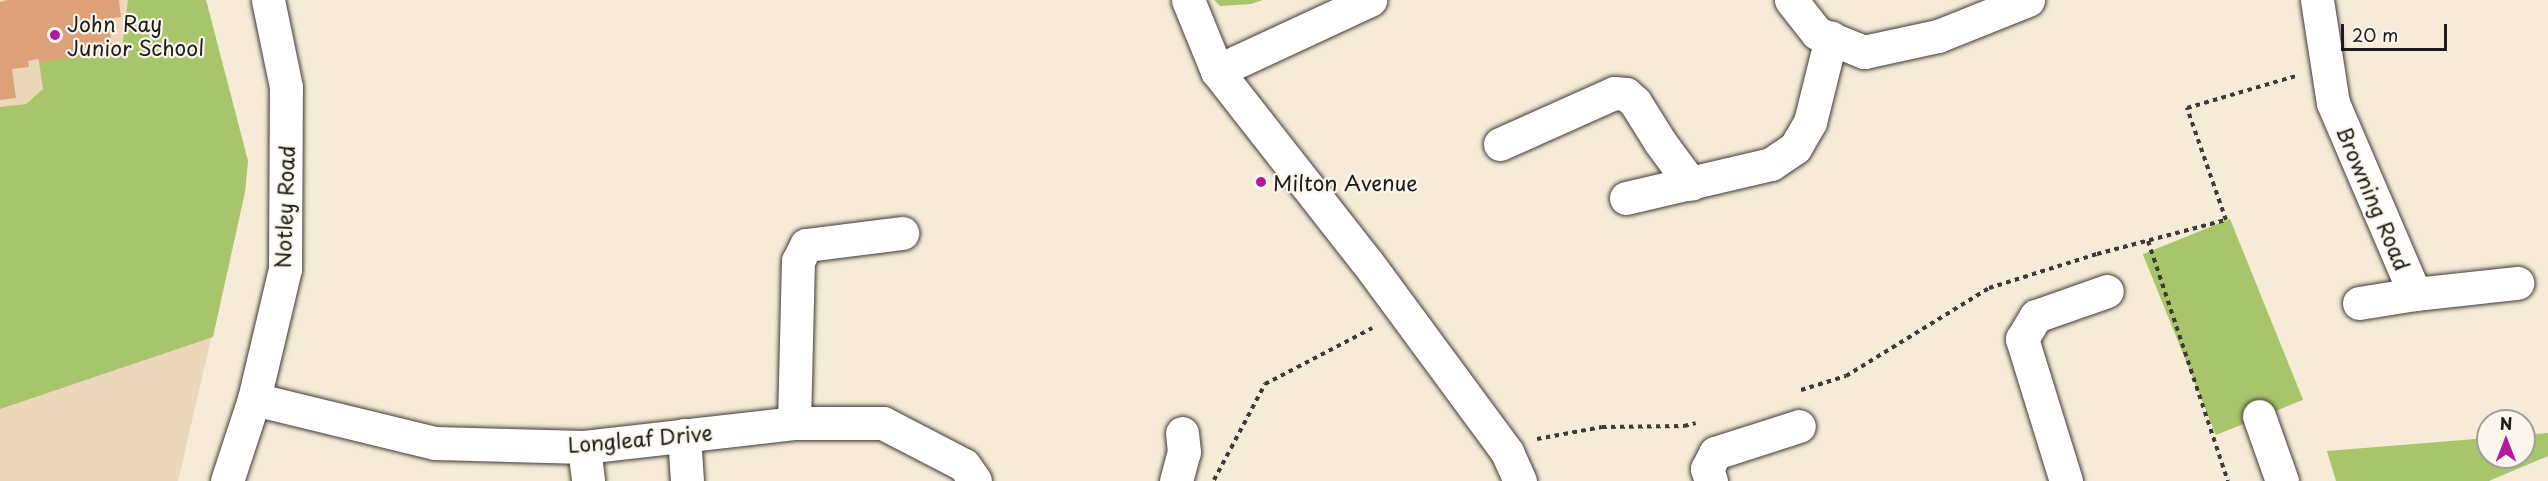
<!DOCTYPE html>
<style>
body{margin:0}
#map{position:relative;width:2548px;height:481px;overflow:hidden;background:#f5ebd6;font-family:"Playpen Sans",sans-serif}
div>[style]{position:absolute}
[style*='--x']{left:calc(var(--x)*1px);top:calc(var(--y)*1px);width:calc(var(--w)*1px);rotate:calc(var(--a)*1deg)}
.built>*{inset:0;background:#edd7bb}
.green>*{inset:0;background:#a8c56b;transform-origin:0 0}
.building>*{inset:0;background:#dda17a}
.path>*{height:4px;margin-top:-2px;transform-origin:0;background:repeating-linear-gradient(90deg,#3d3b38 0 4.5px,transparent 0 9px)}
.roads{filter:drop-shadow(0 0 2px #3d3b38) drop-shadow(0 0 2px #3d3b38)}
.minor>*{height:33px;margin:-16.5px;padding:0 16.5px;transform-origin:16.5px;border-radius:16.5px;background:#fff}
.dots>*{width:16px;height:16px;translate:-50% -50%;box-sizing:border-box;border:3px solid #fbf7ec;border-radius:50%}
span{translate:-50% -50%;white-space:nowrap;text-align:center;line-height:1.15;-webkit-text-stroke:4.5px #fbf7ec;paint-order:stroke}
.poi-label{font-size:21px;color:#1c1c1c}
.left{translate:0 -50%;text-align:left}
.street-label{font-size:21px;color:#1c1c1c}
.north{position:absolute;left:2476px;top:409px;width:60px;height:60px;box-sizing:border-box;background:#fbf7ec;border:2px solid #a29f99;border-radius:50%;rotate:0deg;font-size:16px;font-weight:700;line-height:24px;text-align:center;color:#1c1c1c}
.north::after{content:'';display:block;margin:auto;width:21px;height:27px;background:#b5179e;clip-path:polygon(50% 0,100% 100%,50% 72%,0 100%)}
.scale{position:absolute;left:2341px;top:24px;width:106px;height:27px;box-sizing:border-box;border:3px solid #1c1c1c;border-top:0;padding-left:8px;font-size:18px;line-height:21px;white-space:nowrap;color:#1c1c1c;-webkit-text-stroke:4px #fbf7ec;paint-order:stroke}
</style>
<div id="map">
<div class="built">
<i style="clip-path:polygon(0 0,206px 0,248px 161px,245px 192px,178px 481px,0 481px)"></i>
</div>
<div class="green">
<i style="clip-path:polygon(128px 0,206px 0,248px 161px,245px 192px,213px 337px,0 409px,0 107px,26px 104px,43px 89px,39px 62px,122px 49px)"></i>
<i style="clip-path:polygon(1214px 0,1263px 0,1251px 4px,1220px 6px)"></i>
<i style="left:2230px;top:219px;width:195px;height:94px;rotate:68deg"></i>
<i style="clip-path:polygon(2548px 433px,2548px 456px,2489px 481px,2336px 481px,2327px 451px,2488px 438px,2488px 457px,2524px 457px,2524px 435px)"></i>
</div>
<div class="building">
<i style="clip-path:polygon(8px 0,119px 0,121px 17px,108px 19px,113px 52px,39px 62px,38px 59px,28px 61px,29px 67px,12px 69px,16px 98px,0 100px,0 2px)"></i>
</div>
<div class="path">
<i style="--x:2148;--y:241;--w:253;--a:71.6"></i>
<i style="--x:1801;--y:390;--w:47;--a:-17.3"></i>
<i style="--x:1846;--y:376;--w:168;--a:-31.6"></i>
<i style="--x:1989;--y:288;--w:113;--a:-17.5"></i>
<i style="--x:2097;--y:254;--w:133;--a:-14.8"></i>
<i style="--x:2226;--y:220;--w:119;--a:-109.2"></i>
<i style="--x:2187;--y:108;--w:114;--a:-16.4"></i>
<i style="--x:1537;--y:439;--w:66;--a:-10.5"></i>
<i style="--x:1602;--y:427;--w:82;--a:-0.7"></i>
<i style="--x:1684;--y:426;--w:12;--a:-14"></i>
<i style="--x:1214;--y:480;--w:109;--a:-62"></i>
<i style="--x:1265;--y:384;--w:121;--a:-27.6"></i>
</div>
<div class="roads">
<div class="minor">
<i style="--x:1188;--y:0;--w:77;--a:67.8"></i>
<i style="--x:1217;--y:71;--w:243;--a:51.9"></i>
<i style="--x:1367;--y:262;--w:236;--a:53.6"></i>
<i style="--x:1507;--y:452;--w:32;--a:66"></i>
<i style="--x:1791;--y:0;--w:42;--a:51.8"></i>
<i style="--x:1817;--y:33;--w:51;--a:22"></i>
<i style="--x:1864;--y:52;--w:76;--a:-12.2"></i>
<i style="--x:1938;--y:36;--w:97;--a:-21.8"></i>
<i style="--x:2317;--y:0;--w:104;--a:81.2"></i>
<i style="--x:2333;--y:103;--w:208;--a:66.8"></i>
<i style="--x:2415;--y:294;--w:103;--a:-6.2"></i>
<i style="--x:1217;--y:71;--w:169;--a:-24.9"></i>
<i style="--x:1500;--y:144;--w:125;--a:-24.1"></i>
<i style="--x:1614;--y:93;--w:12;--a:5"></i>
<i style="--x:1626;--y:94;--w:12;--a:42"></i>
<i style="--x:1635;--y:102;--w:47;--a:58"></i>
<i style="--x:1660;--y:142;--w:52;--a:53.6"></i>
<i style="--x:1626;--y:198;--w:149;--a:-13.2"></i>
<i style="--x:1771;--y:164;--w:29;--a:-34"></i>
<i style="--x:1795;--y:148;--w:30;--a:-60"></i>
<i style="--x:1810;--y:122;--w:87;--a:-76"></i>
<i style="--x:2359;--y:303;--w:57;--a:-9.1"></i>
<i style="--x:254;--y:399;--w:186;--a:13.7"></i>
<i style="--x:435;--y:443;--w:149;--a:1.5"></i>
<i style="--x:584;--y:447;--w:211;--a:-6.5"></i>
<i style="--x:794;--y:423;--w:89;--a:0"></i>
<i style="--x:883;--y:423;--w:91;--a:27.4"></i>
<i style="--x:964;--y:465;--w:19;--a:55"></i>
<i style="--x:2259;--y:416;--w:69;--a:70.5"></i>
<i style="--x:794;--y:423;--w:162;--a:-88.6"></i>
<i style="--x:798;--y:261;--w:18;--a:-63"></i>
<i style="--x:806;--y:245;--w:97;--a:-7.1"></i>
<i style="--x:684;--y:435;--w:46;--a:86.3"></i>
<i style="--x:584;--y:447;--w:34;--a:83"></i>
<i style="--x:227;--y:481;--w:86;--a:-71.8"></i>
<i style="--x:254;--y:399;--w:134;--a:-76.6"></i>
<i style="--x:285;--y:269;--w:182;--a:-89.7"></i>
<i style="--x:286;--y:87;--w:89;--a:-101.7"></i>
<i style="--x:1176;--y:481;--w:30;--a:-75"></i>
<i style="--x:1184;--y:452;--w:19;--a:-96"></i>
<i style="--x:1711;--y:481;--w:13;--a:-108"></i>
<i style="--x:1707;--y:469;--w:18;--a:-63"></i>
<i style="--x:1715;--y:453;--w:88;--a:-17.8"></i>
<i style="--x:2066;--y:481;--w:149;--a:-107.2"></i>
<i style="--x:2022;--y:339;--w:27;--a:-59"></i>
<i style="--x:2036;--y:316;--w:75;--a:-19.4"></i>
</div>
</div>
<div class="dots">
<i style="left:55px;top:35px;background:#b5179e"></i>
<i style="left:1261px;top:182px;background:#b5179e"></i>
</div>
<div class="poi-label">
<span class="left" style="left:67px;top:35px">John Ray<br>Junior School</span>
<span class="left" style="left:1273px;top:182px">Milton Avenue</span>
</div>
<div class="street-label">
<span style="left:2374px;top:198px;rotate:67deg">Browning Road</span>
<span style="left:284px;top:207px;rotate:-88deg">Notley Road</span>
<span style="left:640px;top:438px;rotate:-5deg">Longleaf Drive</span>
</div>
<div class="north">N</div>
<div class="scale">20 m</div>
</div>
